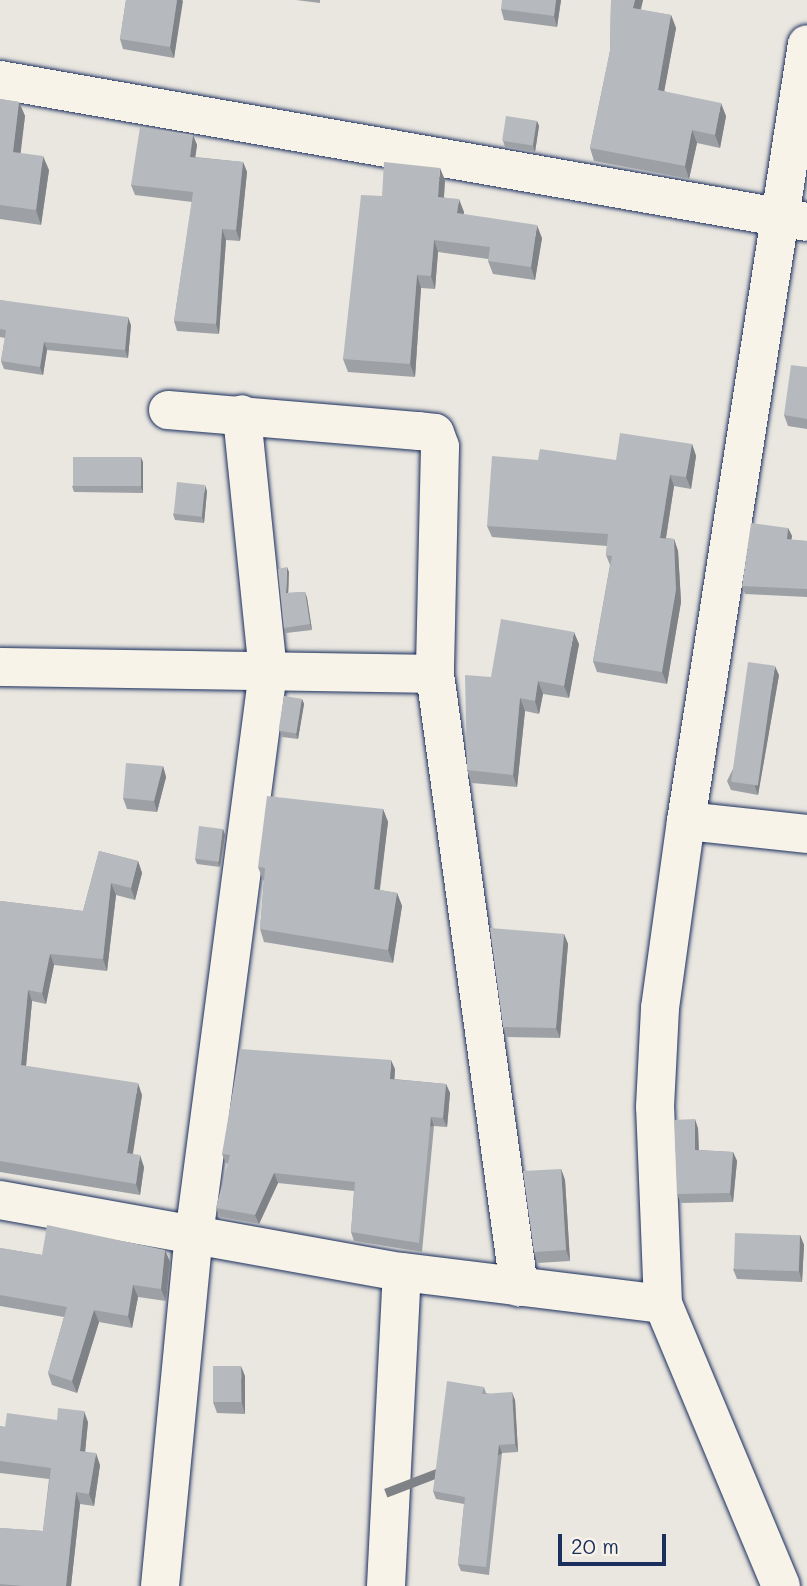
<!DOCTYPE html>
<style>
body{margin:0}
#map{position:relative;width:807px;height:1586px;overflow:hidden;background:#eae7e0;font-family:Mali,sans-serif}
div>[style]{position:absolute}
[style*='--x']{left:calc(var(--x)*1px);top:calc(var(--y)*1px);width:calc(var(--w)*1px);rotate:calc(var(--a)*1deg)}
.roads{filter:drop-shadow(0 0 2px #1b2f5e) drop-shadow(0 0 2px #1b2f5e)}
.minor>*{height:38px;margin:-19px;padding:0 19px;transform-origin:19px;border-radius:19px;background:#f7f3e8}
.wall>*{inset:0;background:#9da0a4}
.shaded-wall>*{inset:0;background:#7f8286;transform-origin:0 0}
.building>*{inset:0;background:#b6babf;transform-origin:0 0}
span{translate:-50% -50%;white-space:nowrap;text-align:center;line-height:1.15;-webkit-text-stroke:5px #f7f3e8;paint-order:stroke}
.scale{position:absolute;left:558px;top:1534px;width:108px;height:32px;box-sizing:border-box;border:4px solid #1b2f5e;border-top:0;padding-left:9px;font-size:21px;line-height:24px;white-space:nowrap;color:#1b2f5e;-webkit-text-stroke:5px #f7f3e8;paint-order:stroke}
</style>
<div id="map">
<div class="roads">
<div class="minor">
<i style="--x:0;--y:80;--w:819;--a:9.98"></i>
<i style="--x:168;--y:410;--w:252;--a:4.8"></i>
<i style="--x:419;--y:431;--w:16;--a:7"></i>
<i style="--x:435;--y:433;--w:15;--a:70"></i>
<i style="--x:440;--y:447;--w:227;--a:91.3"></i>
<i style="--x:435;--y:674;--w:619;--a:82.2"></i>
<i style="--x:0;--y:667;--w:435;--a:0.9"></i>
<i style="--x:686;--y:821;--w:122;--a:6.1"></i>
<i style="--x:0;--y:1200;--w:408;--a:10.2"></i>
<i style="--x:402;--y:1272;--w:263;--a:7"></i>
<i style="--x:160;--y:1586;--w:352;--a:-84.5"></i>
<i style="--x:194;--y:1236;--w:569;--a:-82.53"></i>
<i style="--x:268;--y:672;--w:259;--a:-95.8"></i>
<i style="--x:386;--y:1586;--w:314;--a:-87.1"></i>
<i style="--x:781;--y:1586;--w:306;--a:-112.7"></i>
<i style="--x:663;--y:1304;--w:197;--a:-92.3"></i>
<i style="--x:655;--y:1107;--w:99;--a:-87.1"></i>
<i style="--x:660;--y:1008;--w:189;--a:-82.1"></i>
<i style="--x:686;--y:821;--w:786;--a:-81.15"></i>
</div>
</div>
<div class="wall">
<i style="clip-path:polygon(126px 0,182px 0,174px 58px,123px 49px,120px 39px)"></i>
<i style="clip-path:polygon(296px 0,320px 0,320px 3px)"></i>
<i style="clip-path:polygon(561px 0,557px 27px,504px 20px,501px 9px)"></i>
<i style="clip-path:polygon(611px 0,643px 0,641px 10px,671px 15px,676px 28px,664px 91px,726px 116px,720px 148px,697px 143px,689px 179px,594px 161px,590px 148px,610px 51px)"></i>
<i style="clip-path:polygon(0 99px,19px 102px,25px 116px,20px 153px,49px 170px,41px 225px,0 219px)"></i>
<i style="clip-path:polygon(537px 121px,539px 126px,535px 152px,505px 147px,503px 141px)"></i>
<i style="clip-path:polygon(193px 135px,197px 145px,195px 157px,243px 162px,247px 172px,240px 241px,226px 240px,219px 334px,177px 331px,174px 321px,192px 202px,135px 195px,131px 185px)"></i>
<i style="clip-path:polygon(445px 180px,444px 197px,464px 212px,463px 214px,542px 238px,535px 280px,493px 274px,488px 261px,488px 259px,438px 252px,435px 289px,421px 288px,415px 377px,348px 372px,343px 359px,382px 196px)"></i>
<i style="clip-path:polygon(0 300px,131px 325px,128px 358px,47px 350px,43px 375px,4px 369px,1px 361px,5px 338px,0 337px)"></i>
<i style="clip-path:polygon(807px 367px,807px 429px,788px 426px,784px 415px)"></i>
<i style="clip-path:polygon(692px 444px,696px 456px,691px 489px,674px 486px,666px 538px,674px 539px,678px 551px,681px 602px,667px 684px,597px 672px,593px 661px,610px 565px,606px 555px,607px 546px,492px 537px,487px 526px,538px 460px,616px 460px)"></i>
<i style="clip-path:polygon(143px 462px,143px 493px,74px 492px,72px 486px)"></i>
<i style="clip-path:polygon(207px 491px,204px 523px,175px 520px,173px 514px)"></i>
<i style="clip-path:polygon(788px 528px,792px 536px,791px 540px,807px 541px,807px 597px,745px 594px,742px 586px)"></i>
<i style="clip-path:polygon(289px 572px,288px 593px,305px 592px,307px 598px,312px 630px,286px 633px,284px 628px)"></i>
<i style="clip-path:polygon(579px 644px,569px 698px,543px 694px,539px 714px,525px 711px,517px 787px,472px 783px,467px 770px,491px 677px)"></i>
<i style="clip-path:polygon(779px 675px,758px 795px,731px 790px,727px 781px)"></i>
<i style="clip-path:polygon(302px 699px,304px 704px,298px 739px,282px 737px,280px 731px)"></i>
<i style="clip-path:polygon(163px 766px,166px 777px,157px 812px,127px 809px,123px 798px)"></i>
<i style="clip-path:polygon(383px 809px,388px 822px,380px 890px,397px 893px,402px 906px,393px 963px,264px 942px,260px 929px,264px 881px,263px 880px,258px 867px)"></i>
<i style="clip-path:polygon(223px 829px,225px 835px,220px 867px,197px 864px,195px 859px)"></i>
<i style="clip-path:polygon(99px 851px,138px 861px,142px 873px,135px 900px,116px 895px,107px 971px,54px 965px,46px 1004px,32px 1001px,26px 1066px,142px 1095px,133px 1154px,144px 1167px,140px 1195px,0 1172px,0 901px,83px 911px)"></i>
<i style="clip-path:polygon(564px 934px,568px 944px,560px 1038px,507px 1037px,503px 1027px)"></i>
<i style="clip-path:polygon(395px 1069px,394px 1079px,446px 1084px,450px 1093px,447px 1127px,434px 1126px,422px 1252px,354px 1241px,351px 1232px,354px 1191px,278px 1183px,259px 1224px,220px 1217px,216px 1208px,228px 1164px,226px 1163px,222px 1154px)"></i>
<i style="clip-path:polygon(698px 1128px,699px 1150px,733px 1152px,737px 1161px,733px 1202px,681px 1203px,677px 1194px)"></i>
<i style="clip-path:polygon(561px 1169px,565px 1180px,570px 1261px,538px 1263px,534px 1252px)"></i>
<i style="clip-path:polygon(800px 1235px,804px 1245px,802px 1282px,737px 1279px,733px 1269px)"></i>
<i style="clip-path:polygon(0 1248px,42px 1255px,165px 1250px,170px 1262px,166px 1301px,138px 1297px,132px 1328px,99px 1322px,77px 1393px,52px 1385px,48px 1373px,64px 1317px,0 1306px)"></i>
<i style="clip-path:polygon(245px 1376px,245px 1414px,217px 1413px,213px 1402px)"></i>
<i style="clip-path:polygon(484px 1387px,486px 1393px,515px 1400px,518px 1452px,502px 1453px,489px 1575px,461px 1571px,458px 1564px,464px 1504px,436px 1499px,433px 1491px)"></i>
<i style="clip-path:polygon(57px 1420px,88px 1422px,85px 1452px,100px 1465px,94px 1506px,80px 1504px,71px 1586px,0 1586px,0 1528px,43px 1531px,49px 1479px,0 1473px,0 1426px,5px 1427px)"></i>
</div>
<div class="shaded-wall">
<i style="clip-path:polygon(177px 0,182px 0,183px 1px,174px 58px,170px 47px)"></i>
<i style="clip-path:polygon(556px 0,561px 0,557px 27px,554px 16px)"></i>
<i style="clip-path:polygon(635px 0,643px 0,637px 21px,633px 8px)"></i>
<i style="clip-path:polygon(671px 15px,676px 28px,662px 103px,658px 90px)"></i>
<i style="clip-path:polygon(19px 102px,25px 116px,19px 167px,13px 152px)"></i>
<i style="clip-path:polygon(721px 103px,726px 116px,720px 148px,715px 135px)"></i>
<i style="clip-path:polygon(537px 121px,539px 126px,535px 152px,533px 146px)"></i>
<i style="clip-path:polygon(692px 130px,697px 143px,689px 179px,685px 166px)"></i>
<i style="clip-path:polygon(193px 135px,197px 145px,194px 167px,190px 157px)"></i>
<i style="clip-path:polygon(43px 156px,49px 170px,41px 225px,36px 210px)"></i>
<i style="clip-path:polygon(243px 162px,247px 172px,240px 241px,236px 230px)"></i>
<i style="clip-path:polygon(440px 168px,445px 180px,443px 209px,438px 197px)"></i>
<i style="clip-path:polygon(459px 199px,464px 212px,462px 226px,457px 213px)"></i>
<i style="clip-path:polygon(537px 225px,542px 238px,535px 280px,531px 267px)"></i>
<i style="clip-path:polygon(222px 229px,226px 240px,219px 334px,216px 324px)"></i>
<i style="clip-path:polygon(434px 240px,438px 252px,435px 289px,431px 276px)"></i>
<i style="clip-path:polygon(417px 275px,421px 288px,415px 377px,410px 364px)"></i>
<i style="clip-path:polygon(128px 317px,131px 325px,128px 358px,125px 350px)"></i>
<i style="clip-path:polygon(44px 342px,47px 350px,43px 375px,40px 367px)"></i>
<i style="clip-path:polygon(692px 444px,696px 456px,691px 489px,686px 477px)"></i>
<i style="clip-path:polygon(141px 457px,143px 462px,143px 493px,141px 488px)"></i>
<i style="clip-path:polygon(670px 475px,674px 486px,664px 550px,660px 538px)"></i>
<i style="clip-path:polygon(205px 485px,207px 491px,204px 523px,202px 517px)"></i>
<i style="clip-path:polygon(788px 528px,792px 536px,790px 548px,787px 539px)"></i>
<i style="clip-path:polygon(674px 539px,678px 551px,681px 602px,667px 684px,662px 672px)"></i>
<i style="clip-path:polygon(287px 567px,289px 572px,288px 599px,286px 593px)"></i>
<i style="clip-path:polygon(305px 592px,307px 598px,312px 630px,310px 624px)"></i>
<i style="clip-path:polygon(574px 632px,579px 644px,569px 698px,564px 686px)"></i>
<i style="clip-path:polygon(775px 666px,779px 675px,758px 795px,755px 786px)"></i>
<i style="clip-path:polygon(538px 681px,543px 694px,539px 714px,535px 701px)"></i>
<i style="clip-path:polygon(520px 698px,525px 711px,517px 787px,513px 775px)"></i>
<i style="clip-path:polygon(302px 699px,304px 704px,298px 739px,296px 734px)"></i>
<i style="clip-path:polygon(163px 766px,166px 777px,157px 812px,154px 801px)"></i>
<i style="clip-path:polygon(383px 809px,388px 822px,378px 902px,374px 889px)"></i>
<i style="clip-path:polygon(223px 829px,225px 835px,220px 867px,218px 862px)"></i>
<i style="clip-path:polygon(138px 861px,142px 873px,135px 900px,131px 888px)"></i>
<i style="clip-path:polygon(111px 883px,116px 895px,107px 971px,103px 959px)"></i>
<i style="clip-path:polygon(397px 893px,402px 906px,393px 963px,388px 950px)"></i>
<i style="clip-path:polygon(564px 934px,568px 944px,560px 1038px,556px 1028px)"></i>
<i style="clip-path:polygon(50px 954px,54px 965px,46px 1004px,42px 993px)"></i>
<i style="clip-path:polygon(28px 990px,32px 1001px,25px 1077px,21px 1065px)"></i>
<i style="clip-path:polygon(391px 1060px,395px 1069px,394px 1088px,390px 1079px)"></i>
<i style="clip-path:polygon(138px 1083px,142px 1095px,131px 1164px,127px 1153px)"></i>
<i style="clip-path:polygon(446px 1084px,450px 1093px,447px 1127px,443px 1118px)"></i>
<i style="left:431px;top:1117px;width:9px;height:127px;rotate:72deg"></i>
<i style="clip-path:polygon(695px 1119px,698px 1128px,699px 1159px,695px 1150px)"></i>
<i style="clip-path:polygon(733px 1152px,737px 1161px,733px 1202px,730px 1193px)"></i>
<i style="clip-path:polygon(140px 1155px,144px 1167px,140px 1195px,136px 1184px)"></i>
<i style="clip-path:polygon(561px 1169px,565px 1180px,570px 1261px,566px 1250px)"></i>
<i style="clip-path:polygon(274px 1173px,278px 1183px,259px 1224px,255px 1215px)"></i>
<i style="clip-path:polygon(800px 1235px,804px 1245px,802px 1282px,799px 1271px)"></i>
<i style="clip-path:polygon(165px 1250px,170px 1262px,166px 1301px,161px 1289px)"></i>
<i style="clip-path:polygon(133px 1285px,138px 1297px,132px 1328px,128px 1316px)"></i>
<i style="clip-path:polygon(94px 1310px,99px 1322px,77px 1393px,72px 1381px)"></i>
<i style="clip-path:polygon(241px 1366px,245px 1376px,245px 1414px,242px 1403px)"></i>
<i style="clip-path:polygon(512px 1392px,515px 1400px,518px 1452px,515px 1444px)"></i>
<i style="clip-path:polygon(84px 1411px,88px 1422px,84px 1463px,80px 1451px)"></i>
<i style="left:499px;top:1445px;width:9px;height:123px;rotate:69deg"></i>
<i style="clip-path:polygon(96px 1453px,100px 1465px,94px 1506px,89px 1494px)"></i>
<i style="clip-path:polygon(76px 1492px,80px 1504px,71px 1586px,66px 1586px)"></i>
</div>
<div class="building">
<i style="clip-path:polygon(126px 0,177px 0,170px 47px,120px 39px)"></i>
<i style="clip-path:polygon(502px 0,556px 0,554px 16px,501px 9px)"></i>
<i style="clip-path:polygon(611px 0,635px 0,633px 8px,671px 15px,658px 90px,721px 103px,715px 135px,692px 130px,685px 166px,590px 148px,610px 51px)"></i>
<i style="clip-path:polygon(0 99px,19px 102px,13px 152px,43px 156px,36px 210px,0 205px)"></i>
<i style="left:506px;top:116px;width:31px;height:25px;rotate:9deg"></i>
<i style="clip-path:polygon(140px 127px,193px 135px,190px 157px,243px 162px,236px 230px,222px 229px,216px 324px,174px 321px,193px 192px,131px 185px)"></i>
<i style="clip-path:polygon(384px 162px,440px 168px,438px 197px,459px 199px,457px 213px,537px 225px,531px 267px,488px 261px,490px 247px,434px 240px,431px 276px,417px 275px,410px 364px,343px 359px,361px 195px,382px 196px)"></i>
<i style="clip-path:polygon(0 300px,128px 317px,125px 350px,44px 342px,40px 367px,1px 361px,6px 330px,0 329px)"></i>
<i style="clip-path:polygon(791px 365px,807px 367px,807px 419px,784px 415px)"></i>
<i style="clip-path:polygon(620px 433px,692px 444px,686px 477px,670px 475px,660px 538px,674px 539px,676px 590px,662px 672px,593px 661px,612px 556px,606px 555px,608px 534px,487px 526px,492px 456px,538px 460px,540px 449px,616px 460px)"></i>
<i style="left:73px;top:457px;width:68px;height:29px"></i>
<i style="left:177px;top:482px;width:28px;height:32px;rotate:6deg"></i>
<i style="clip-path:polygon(751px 523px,788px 528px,787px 539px,807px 541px,807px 589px,742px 586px)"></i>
<i style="clip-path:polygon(287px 567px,286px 593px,305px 592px,310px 624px,284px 628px,278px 569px)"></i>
<i style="clip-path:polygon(501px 619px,574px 632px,564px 686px,538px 681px,535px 701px,520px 698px,513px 775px,467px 770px,465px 675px,491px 677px)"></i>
<i style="left:748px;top:662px;width:27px;height:121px;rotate:8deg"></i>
<i style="left:284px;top:696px;width:18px;height:35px;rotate:9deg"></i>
<i style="clip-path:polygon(126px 763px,163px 766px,154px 801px,123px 798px)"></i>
<i style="clip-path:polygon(267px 796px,383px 809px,374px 889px,397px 893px,388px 950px,260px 929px,265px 868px,258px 867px)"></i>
<i style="left:199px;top:826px;width:24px;height:33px;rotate:7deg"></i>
<i style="clip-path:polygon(99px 851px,138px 861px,131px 888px,111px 883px,103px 959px,50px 954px,42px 993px,28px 990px,21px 1065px,138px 1083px,127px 1153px,140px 1155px,136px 1184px,0 1161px,0 901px,83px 911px)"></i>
<i style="clip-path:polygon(490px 928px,564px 934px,556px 1028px,503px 1027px)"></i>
<i style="clip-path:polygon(240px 1049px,391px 1060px,390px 1079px,446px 1084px,443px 1118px,431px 1117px,419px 1243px,351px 1232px,355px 1182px,274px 1173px,255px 1215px,216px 1208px,230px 1155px,222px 1154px)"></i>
<i style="clip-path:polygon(695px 1119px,695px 1150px,733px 1152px,730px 1193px,677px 1194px,674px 1120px)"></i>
<i style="clip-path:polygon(561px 1169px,566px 1250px,534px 1252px,523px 1171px)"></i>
<i style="clip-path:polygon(47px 1225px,165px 1250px,161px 1289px,133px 1285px,128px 1316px,94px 1310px,72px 1381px,48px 1373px,67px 1307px,0 1295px,0 1248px,42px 1255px)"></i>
<i style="left:735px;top:1233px;width:65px;height:36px;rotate:2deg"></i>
<i style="left:213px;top:1366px;width:28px;height:36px"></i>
<i style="clip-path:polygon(447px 1381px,484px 1387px,482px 1394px,512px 1392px,515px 1444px,499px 1445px,486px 1567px,458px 1564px,465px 1497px,433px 1491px)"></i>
<i style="clip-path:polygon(58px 1408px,84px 1411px,80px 1451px,96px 1453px,89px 1494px,76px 1492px,66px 1586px,23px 1586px,0 1584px,0 1528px,43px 1531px,51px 1468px,0 1461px,0 1426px,5px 1427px,7px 1413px,57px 1420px)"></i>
</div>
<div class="scale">20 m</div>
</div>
